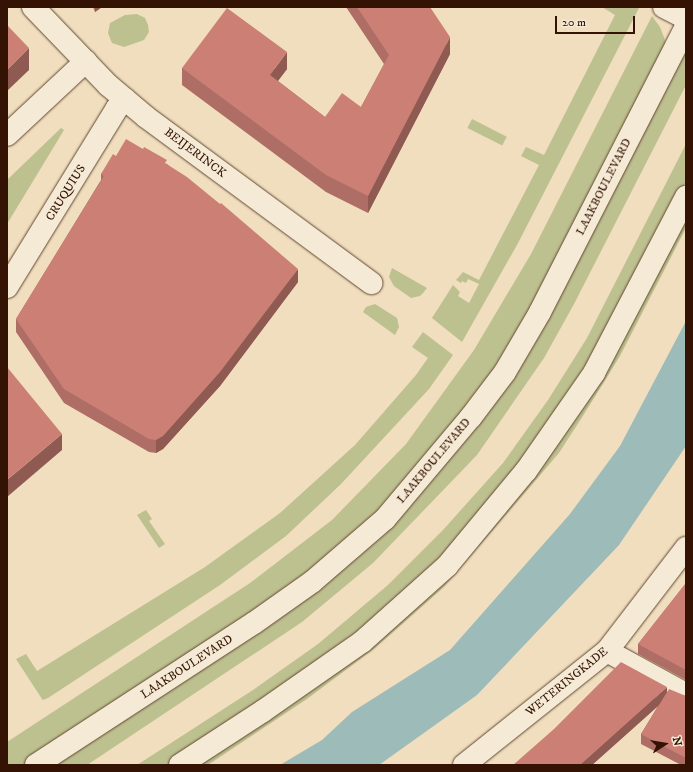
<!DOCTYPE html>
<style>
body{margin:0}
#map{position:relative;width:693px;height:772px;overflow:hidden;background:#f0debe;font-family:"IM FELL DW Pica",serif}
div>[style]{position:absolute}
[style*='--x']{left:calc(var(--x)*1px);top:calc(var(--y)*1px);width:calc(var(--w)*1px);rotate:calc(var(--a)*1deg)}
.green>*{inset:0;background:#bdc08f;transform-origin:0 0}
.water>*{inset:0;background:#9cbbb9}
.roads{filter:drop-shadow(0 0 1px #634632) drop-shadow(0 0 1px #634632)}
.minor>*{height:22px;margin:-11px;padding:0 11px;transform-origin:11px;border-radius:11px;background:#f5ead5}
.secondary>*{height:22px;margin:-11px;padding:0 11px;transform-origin:11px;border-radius:11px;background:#f5ead5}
.wall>*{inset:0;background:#af6e65}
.shaded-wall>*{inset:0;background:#8f5a52}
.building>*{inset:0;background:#cc8075}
span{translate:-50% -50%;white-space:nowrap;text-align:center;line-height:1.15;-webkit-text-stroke:4px #f5ead5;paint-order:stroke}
.street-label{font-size:12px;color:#341304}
.frame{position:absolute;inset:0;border:8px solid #341304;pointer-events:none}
.north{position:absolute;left:645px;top:724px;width:40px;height:40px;-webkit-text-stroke:3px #f5ead5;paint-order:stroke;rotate:78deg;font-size:11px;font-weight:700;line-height:16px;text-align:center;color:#341304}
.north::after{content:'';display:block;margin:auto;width:14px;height:18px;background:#341304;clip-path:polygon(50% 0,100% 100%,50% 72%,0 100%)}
.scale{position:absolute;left:555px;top:16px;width:80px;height:18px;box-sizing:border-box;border:2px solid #341304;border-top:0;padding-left:5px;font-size:12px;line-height:14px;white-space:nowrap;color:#341304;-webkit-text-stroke:3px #f5ead5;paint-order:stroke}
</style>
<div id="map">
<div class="green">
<i style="clip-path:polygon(602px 7px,639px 8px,517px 245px,462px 342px,432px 318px,453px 285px,460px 292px,458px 296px,469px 303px,479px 284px,468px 279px,466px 283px,462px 281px,461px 283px,456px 280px,463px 272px,479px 280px,539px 165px,521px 156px,526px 147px,544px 155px,615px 15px)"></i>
<i style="clip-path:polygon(137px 14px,145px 18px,148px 25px,149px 32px,144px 40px,124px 47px,112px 43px,108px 33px,110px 23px,125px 15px)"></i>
<i style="clip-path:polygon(652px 16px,660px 27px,665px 40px,665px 51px,499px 368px,399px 490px,345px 545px,308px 576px,175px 668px,24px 765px,7px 765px,7px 742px,250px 583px,332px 520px,406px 444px,474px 350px,531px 254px)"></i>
<i style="clip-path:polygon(686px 49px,686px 85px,574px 304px,544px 358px,477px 455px,373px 563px,302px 622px,87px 765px,54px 765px,73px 753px,437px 473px)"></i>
<i style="left:472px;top:119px;width:39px;height:10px;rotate:27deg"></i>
<i style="clip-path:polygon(61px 128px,64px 130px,7px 224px,7px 180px)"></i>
<i style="clip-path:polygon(686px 144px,686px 181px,598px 354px,564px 409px,466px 531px,407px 592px,336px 650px,170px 765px,137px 765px,253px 690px,318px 644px,388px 585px,443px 530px,503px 463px,548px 400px,587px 338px)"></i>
<i style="clip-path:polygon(686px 216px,686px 228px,620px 356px,581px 419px,559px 453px,445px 586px,375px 648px,307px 699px,208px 765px,194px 765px,471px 550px)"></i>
<i style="clip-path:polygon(392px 268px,427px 288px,423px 293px,420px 296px,411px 298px,394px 286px,389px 277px)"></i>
<i style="clip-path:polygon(375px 304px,397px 318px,399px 327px,395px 335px,363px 312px,366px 307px)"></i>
<i style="clip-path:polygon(423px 332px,453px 355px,429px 389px,341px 484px,286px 536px,220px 585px,48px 698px,43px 700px,42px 699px,16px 659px,26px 654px,37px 671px,205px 567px,280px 513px,355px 445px,416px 375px,428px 358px,412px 347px)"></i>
<i style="clip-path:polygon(146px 510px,152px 519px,149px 521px,165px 544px,159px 548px,137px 515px)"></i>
</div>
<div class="water">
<i style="clip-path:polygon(686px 321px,686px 446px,619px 545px,477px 695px,379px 765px,280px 765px,322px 740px,352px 712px,450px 650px,570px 514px,620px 446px)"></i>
</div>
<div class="roads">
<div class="minor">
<i style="--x:33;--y:7;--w:108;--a:46.1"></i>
<i style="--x:108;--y:85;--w:50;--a:40.1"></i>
<i style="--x:146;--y:117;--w:280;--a:36.4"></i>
<i style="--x:664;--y:7;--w:25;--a:27"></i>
<i style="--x:7;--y:135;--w:108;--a:-43.1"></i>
<i style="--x:7;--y:287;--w:210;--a:-58.4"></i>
<i style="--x:117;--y:108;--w:12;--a:-48"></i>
<i style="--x:607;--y:651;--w:90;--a:28.6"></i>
<i style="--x:464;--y:765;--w:183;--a:-38.6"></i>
<i style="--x:607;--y:651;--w:130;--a:-52.5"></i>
</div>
<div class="secondary">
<i style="--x:36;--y:765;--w:260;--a:-33.1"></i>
<i style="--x:254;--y:623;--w:71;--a:-35.3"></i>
<i style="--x:312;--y:582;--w:96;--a:-40.8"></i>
<i style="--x:385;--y:519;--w:133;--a:-49.9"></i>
<i style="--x:471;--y:417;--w:56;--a:-52.9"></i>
<i style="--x:505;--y:372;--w:69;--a:-59.7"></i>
<i style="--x:540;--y:312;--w:320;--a:-62.9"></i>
<i style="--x:180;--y:765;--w:99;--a:-33"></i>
<i style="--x:263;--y:711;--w:121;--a:-34.9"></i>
<i style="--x:362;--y:642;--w:114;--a:-41.8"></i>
<i style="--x:447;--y:566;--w:124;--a:-50.3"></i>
<i style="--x:526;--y:471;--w:119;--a:-55.2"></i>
<i style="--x:594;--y:373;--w:199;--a:-62.4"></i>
</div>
</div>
<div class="wall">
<i style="clip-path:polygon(93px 7px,102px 7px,95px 12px)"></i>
<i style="clip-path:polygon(346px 7px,430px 7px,450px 54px,368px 213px,326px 192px,182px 85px,182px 68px,287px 69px,278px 81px,325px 117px,361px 107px,384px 64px)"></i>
<i style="clip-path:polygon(116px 156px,167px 164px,298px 282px,220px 386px,163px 449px,156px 453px,149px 452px,64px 403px,16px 332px,16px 319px,101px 180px,101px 174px)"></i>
<i style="clip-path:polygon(686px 583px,686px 680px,638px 654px,638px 644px)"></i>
<i style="clip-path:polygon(667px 692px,686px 696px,686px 765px,681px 765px,641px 744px,641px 734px,658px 706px,592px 765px,513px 765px)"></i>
</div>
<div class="shaded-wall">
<i style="clip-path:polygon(95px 7px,102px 7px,95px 12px)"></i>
<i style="clip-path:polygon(450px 37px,450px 54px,368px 213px,368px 196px)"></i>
<i style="clip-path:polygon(29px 48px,29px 70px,7px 91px,7px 70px)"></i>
<i style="clip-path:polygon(287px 52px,287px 69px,270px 91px,270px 75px)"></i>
<i style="clip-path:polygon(298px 269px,298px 282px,220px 386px,163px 449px,156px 453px,156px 440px)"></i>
<i style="clip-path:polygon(62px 434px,62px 450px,7px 497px,7px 480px)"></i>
<i style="clip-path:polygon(667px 687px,667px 698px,592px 765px,580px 765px)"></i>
</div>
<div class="building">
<i style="clip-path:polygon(357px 7px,430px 7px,450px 37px,368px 196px,326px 175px,182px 68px,227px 8px,287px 52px,270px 75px,325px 117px,342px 93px,361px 107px,389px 55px)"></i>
<i style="clip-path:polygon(7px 25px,29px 48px,7px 70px)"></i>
<i style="clip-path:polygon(126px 139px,143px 149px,144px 147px,167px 160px,165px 163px,187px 177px,220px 204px,221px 203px,298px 269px,220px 372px,163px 436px,156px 440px,149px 439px,64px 389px,16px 319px,104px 176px,101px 174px,113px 154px,116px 156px)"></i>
<i style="clip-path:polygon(7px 367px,62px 434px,7px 480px)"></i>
<i style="clip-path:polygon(686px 583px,686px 670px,638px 644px)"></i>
<i style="clip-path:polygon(621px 662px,667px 687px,580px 765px,513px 765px,554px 729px)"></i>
<i style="clip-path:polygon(669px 689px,686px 696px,686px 758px,641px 734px)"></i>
</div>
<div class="street-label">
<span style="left:195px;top:153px;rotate:37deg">BEIJERINCK</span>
<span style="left:604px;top:187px;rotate:-63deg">LAAKBOULEVARD</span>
<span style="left:66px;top:193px;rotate:-58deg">CRUQUIUS</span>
<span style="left:434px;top:461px;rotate:-50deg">LAAKBOULEVARD</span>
<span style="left:187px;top:667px;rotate:-33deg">LAAKBOULEVARD</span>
<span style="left:567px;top:682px;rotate:-39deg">WETERINGKADE</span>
</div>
<div class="frame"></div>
<div class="north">N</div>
<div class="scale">20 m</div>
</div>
